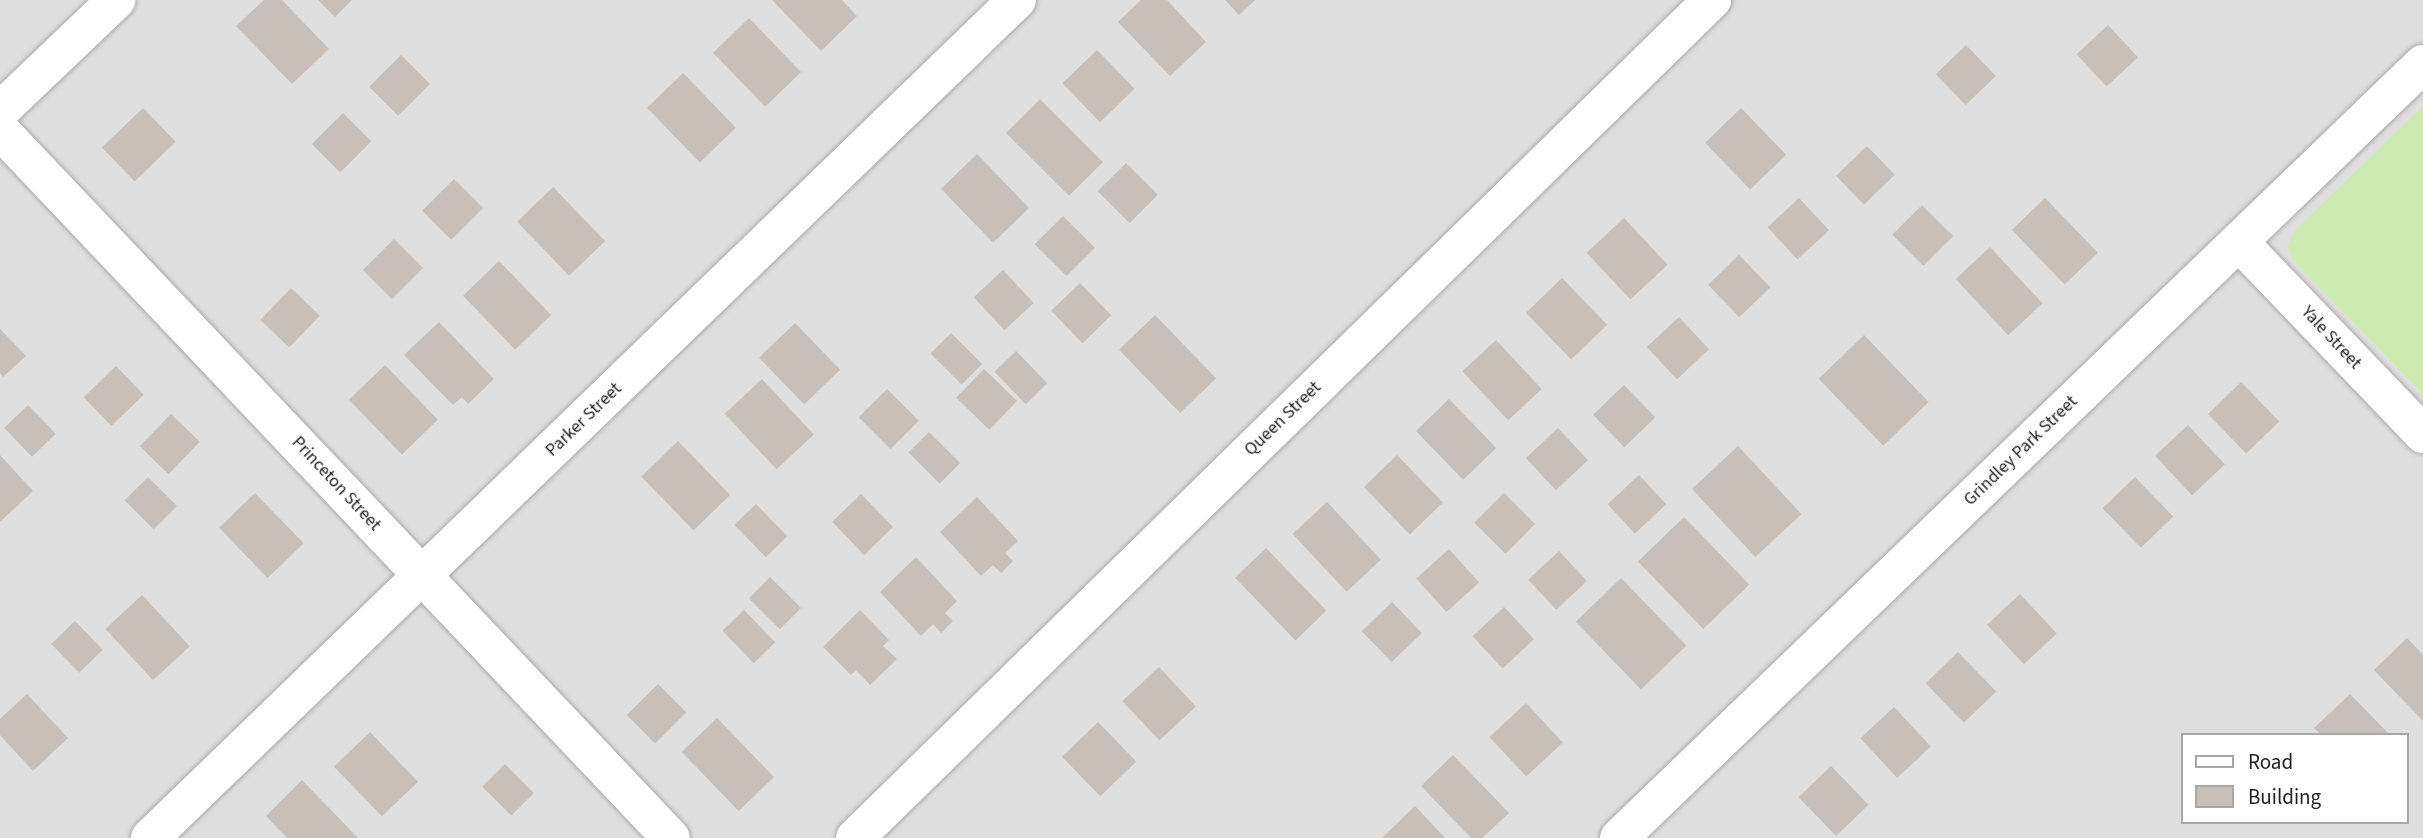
<!DOCTYPE html>
<style>
body{margin:0}
#map{position:relative;width:2423px;height:838px;overflow:hidden;background:#f2efe9;font-family:"Source Sans 3",sans-serif}
div>[style]{position:absolute}
[style*='--x']{left:calc(var(--x)*1px);top:calc(var(--y)*1px);width:calc(var(--w)*1px);rotate:calc(var(--a)*1deg)}
.residential>*{inset:0;background:#e0dfdf}
.grass>*{inset:0;background:#cdebb0}
.building>*{inset:0;background:#c7bfb8;transform-origin:0 0}
.roads{filter:drop-shadow(0 0 2px #a9a9a9) drop-shadow(0 0 2px #a9a9a9)}
.minor>*{height:38px;margin:-19px;padding:0 19px;transform-origin:19px;border-radius:19px;background:#fff}
span{translate:-50% -50%;white-space:nowrap;text-align:center;line-height:1.15;-webkit-text-stroke:5px #fff;paint-order:stroke}
.street-label{font-size:18px;color:#222}
.legend{position:absolute;left:2181px;top:733px;width:228px;height:91px;box-sizing:border-box;background:#fff;border:2px solid #a7a7a7;margin:0;padding:9px 12px;list-style:none;font-size:21px;color:#222}
.legend li{display:flex;align-items:center;gap:14px;height:35px}
.legend b{width:35px;border:2px solid #a7a7a7}
</style>
<div id="map">
<div class="residential">
<i style="clip-path:polygon(evenodd,0 0,2423px 0,2423px 838px,0 838px,0 0,2183px 735px,2407px 735px,2407px 822px,2183px 822px,2183px 735px)"></i>
</div>
<div class="grass">
<i style="clip-path:polygon(2423px 106px,2423px 394px,2297px 265px,2287px 247px,2296px 229px)"></i>
</div>
<div class="building">
<i style="clip-path:polygon(264px 0,282px 0,329px 49px,292px 84px,236px 26px)"></i>
<i style="clip-path:polygon(318px 0,352px 0,335px 17px)"></i>
<i style="clip-path:polygon(772px 0,842px 0,857px 16px,821px 51px)"></i>
<i style="clip-path:polygon(1141px 0,1167px 0,1206px 42px,1170px 76px,1118px 22px)"></i>
<i style="clip-path:polygon(1225px 0,1255px 0,1239px 15px)"></i>
<i style="left:749px;top:18px;width:75px;height:50px;rotate:46deg"></i>
<i style="left:2108px;top:25px;width:44px;height:43px;rotate:47deg"></i>
<i style="left:1966px;top:45px;width:43px;height:42px;rotate:46deg"></i>
<i style="left:1097px;top:50px;width:54px;height:48px;rotate:46deg"></i>
<i style="left:401px;top:55px;width:41px;height:45px;rotate:45deg"></i>
<i style="left:683px;top:73px;width:76px;height:50px;rotate:46deg"></i>
<i style="left:1040px;top:99px;width:89px;height:48px;rotate:45deg"></i>
<i style="left:143px;top:108px;width:47px;height:57px;rotate:46deg"></i>
<i style="left:1741px;top:108px;width:65px;height:50px;rotate:46deg"></i>
<i style="left:343px;top:113px;width:40px;height:44px;rotate:45deg"></i>
<i style="left:1867px;top:146px;width:40px;height:43px;rotate:46deg"></i>
<i style="left:977px;top:154px;width:75px;height:50px;rotate:46deg"></i>
<i style="left:1126px;top:163px;width:45px;height:40px;rotate:45deg"></i>
<i style="left:454px;top:179px;width:41px;height:45px;rotate:45deg"></i>
<i style="left:553px;top:187px;width:75px;height:50px;rotate:46deg"></i>
<i style="left:1799px;top:198px;width:44px;height:43px;rotate:47deg"></i>
<i style="left:2045px;top:198px;width:76px;height:46px;rotate:46deg"></i>
<i style="left:1922px;top:205px;width:44px;height:42px;rotate:45deg"></i>
<i style="left:1063px;top:216px;width:45px;height:40px;rotate:45deg"></i>
<i style="left:1624px;top:218px;width:64px;height:51px;rotate:47deg"></i>
<i style="left:394px;top:239px;width:41px;height:44px;rotate:45deg"></i>
<i style="left:1990px;top:247px;width:77px;height:47px;rotate:47deg"></i>
<i style="left:1739px;top:255px;width:45px;height:43px;rotate:46deg"></i>
<i style="left:499px;top:261px;width:75px;height:50px;rotate:46deg"></i>
<i style="left:1003px;top:270px;width:45px;height:40px;rotate:47deg"></i>
<i style="left:1562px;top:278px;width:65px;height:50px;rotate:46deg"></i>
<i style="left:1080px;top:283px;width:45px;height:40px;rotate:46deg"></i>
<i style="left:291px;top:288px;width:40px;height:44px;rotate:44deg"></i>
<i style="left:1155px;top:315px;width:88px;height:50px;rotate:46deg"></i>
<i style="left:1679px;top:317px;width:44px;height:44px;rotate:47deg"></i>
<i style="clip-path:polygon(439px 322px,494px 379px,468px 404px,462px 397px,453px 405px,404px 355px)"></i>
<i style="left:795px;top:323px;width:65px;height:50px;rotate:46deg"></i>
<i style="clip-path:polygon(0 329px,26px 356px,3px 377px,0 373px)"></i>
<i style="left:951px;top:333px;width:44px;height:29px;rotate:45deg"></i>
<i style="left:1864px;top:335px;width:93px;height:63px;rotate:46deg"></i>
<i style="left:1496px;top:340px;width:67px;height:46px;rotate:47deg"></i>
<i style="left:1016px;top:351px;width:45px;height:30px;rotate:46deg"></i>
<i style="left:385px;top:365px;width:76px;height:50px;rotate:46deg"></i>
<i style="left:116px;top:366px;width:40px;height:45px;rotate:46deg"></i>
<i style="left:984px;top:369px;width:46px;height:40px;rotate:44deg"></i>
<i style="left:762px;top:379px;width:76px;height:51px;rotate:47deg"></i>
<i style="left:2241px;top:382px;width:55px;height:46px;rotate:46deg"></i>
<i style="left:1624px;top:385px;width:45px;height:43px;rotate:46deg"></i>
<i style="left:887px;top:389px;width:45px;height:40px;rotate:45deg"></i>
<i style="left:1449px;top:399px;width:68px;height:46px;rotate:46deg"></i>
<i style="left:28px;top:405px;width:40px;height:33px;rotate:46deg"></i>
<i style="left:171px;top:414px;width:40px;height:45px;rotate:44deg"></i>
<i style="left:2188px;top:425px;width:54px;height:45px;rotate:47deg"></i>
<i style="left:1558px;top:428px;width:44px;height:44px;rotate:47deg"></i>
<i style="left:929px;top:432px;width:44px;height:29px;rotate:45deg"></i>
<i style="left:678px;top:441px;width:75px;height:51px;rotate:46deg"></i>
<i style="left:1738px;top:446px;width:93px;height:63px;rotate:47deg"></i>
<i style="clip-path:polygon(0 455px,33px 491px,0 522px)"></i>
<i style="left:1397px;top:455px;width:66px;height:46px;rotate:46deg"></i>
<i style="left:1639px;top:475px;width:40px;height:43px;rotate:47deg"></i>
<i style="left:148px;top:477px;width:41px;height:33px;rotate:45deg"></i>
<i style="left:2135px;top:477px;width:55px;height:45px;rotate:46deg"></i>
<i style="left:255px;top:493px;width:70px;height:50px;rotate:46deg"></i>
<i style="left:1504px;top:493px;width:44px;height:42px;rotate:45deg"></i>
<i style="left:861px;top:494px;width:46px;height:40px;rotate:46deg"></i>
<i style="clip-path:polygon(977px 497px,1018px 541px,1005px 553px,1013px 561px,1001px 573px,993px 565px,981px 576px,940px 532px)"></i>
<i style="left:1327px;top:502px;width:79px;height:47px;rotate:47deg"></i>
<i style="left:756px;top:504px;width:45px;height:30px;rotate:46deg"></i>
<i style="left:1684px;top:517px;width:94px;height:64px;rotate:46deg"></i>
<i style="left:1266px;top:548px;width:87px;height:43px;rotate:46deg"></i>
<i style="left:1449px;top:549px;width:45px;height:44px;rotate:48deg"></i>
<i style="left:1559px;top:551px;width:41px;height:42px;rotate:47deg"></i>
<i style="clip-path:polygon(916px 557px,957px 601px,945px 613px,953px 621px,941px 633px,933px 624px,921px 636px,880px 592px)"></i>
<i style="left:770px;top:577px;width:44px;height:30px;rotate:45deg"></i>
<i style="left:1621px;top:578px;width:94px;height:63px;rotate:46deg"></i>
<i style="left:2020px;top:594px;width:54px;height:45px;rotate:47deg"></i>
<i style="left:142px;top:595px;width:70px;height:50px;rotate:47deg"></i>
<i style="left:1392px;top:602px;width:43px;height:42px;rotate:46deg"></i>
<i style="left:1504px;top:607px;width:44px;height:43px;rotate:47deg"></i>
<i style="left:744px;top:610px;width:45px;height:30px;rotate:46deg"></i>
<i style="clip-path:polygon(860px 610px,889px 640px,883px 646px,897px 659px,870px 685px,856px 670px,851px 675px,823px 647px)"></i>
<i style="left:75px;top:621px;width:40px;height:33px;rotate:46deg"></i>
<i style="clip-path:polygon(2407px 638px,2423px 655px,2423px 721px,2374px 670px)"></i>
<i style="left:1958px;top:652px;width:55px;height:45px;rotate:46deg"></i>
<i style="left:1159px;top:667px;width:54px;height:50px;rotate:47deg"></i>
<i style="left:658px;top:684px;width:40px;height:44px;rotate:45deg"></i>
<i style="clip-path:polygon(27px 694px,68px 738px,33px 771px,0 735px,0 719px)"></i>
<i style="clip-path:polygon(2350px 694px,2390px 735px,2321px 735px,2314px 728px)"></i>
<i style="left:1526px;top:703px;width:54px;height:50px;rotate:47deg"></i>
<i style="left:1894px;top:707px;width:54px;height:46px;rotate:47deg"></i>
<i style="left:717px;top:718px;width:82px;height:49px;rotate:46deg"></i>
<i style="left:1098px;top:722px;width:55px;height:50px;rotate:46deg"></i>
<i style="left:370px;top:732px;width:69px;height:50px;rotate:46deg"></i>
<i style="clip-path:polygon(1453px 755px,1509px 813px,1482px 838px,1471px 838px,1421px 786px)"></i>
<i style="left:505px;top:764px;width:41px;height:32px;rotate:45deg"></i>
<i style="left:1831px;top:766px;width:54px;height:45px;rotate:46deg"></i>
<i style="clip-path:polygon(302px 780px,358px 838px,287px 838px,266px 816px)"></i>
<i style="clip-path:polygon(1415px 806px,1445px 838px,1382px 838px)"></i>
</div>
<div class="roads">
<div class="minor">
<i style="--x:0;--y:111;--w:161;--a:-43.7"></i>
<i style="--x:0;--y:130;--w:975;--a:46.54"></i>
<i style="--x:2239;--y:242;--w:266;--a:46.2"></i>
<i style="--x:150;--y:838;--w:1206;--a:-44.03"></i>
<i style="--x:855;--y:838;--w:1199;--a:-44.36"></i>
<i style="--x:1619;--y:838;--w:1116;--a:-43.91"></i>
</div>
</div>
<div class="street-label">
<span style="left:2331px;top:338px;rotate:47deg">Yale Street</span>
<span style="left:1283px;top:419px;rotate:-44deg">Queen Street</span>
<span style="left:584px;top:420px;rotate:-44deg">Parker Street</span>
<span style="left:2021px;top:451px;rotate:-44deg">Grindley Park Street</span>
<span style="left:336px;top:484px;rotate:47deg">Princeton Street</span>
</div>
<ul class="legend">
<li><b style="height:9px;background:#fff"></b>Road</li>
<li><b style="height:19px;background:#c7bfb8"></b>Building</li>
</ul>
</div>
